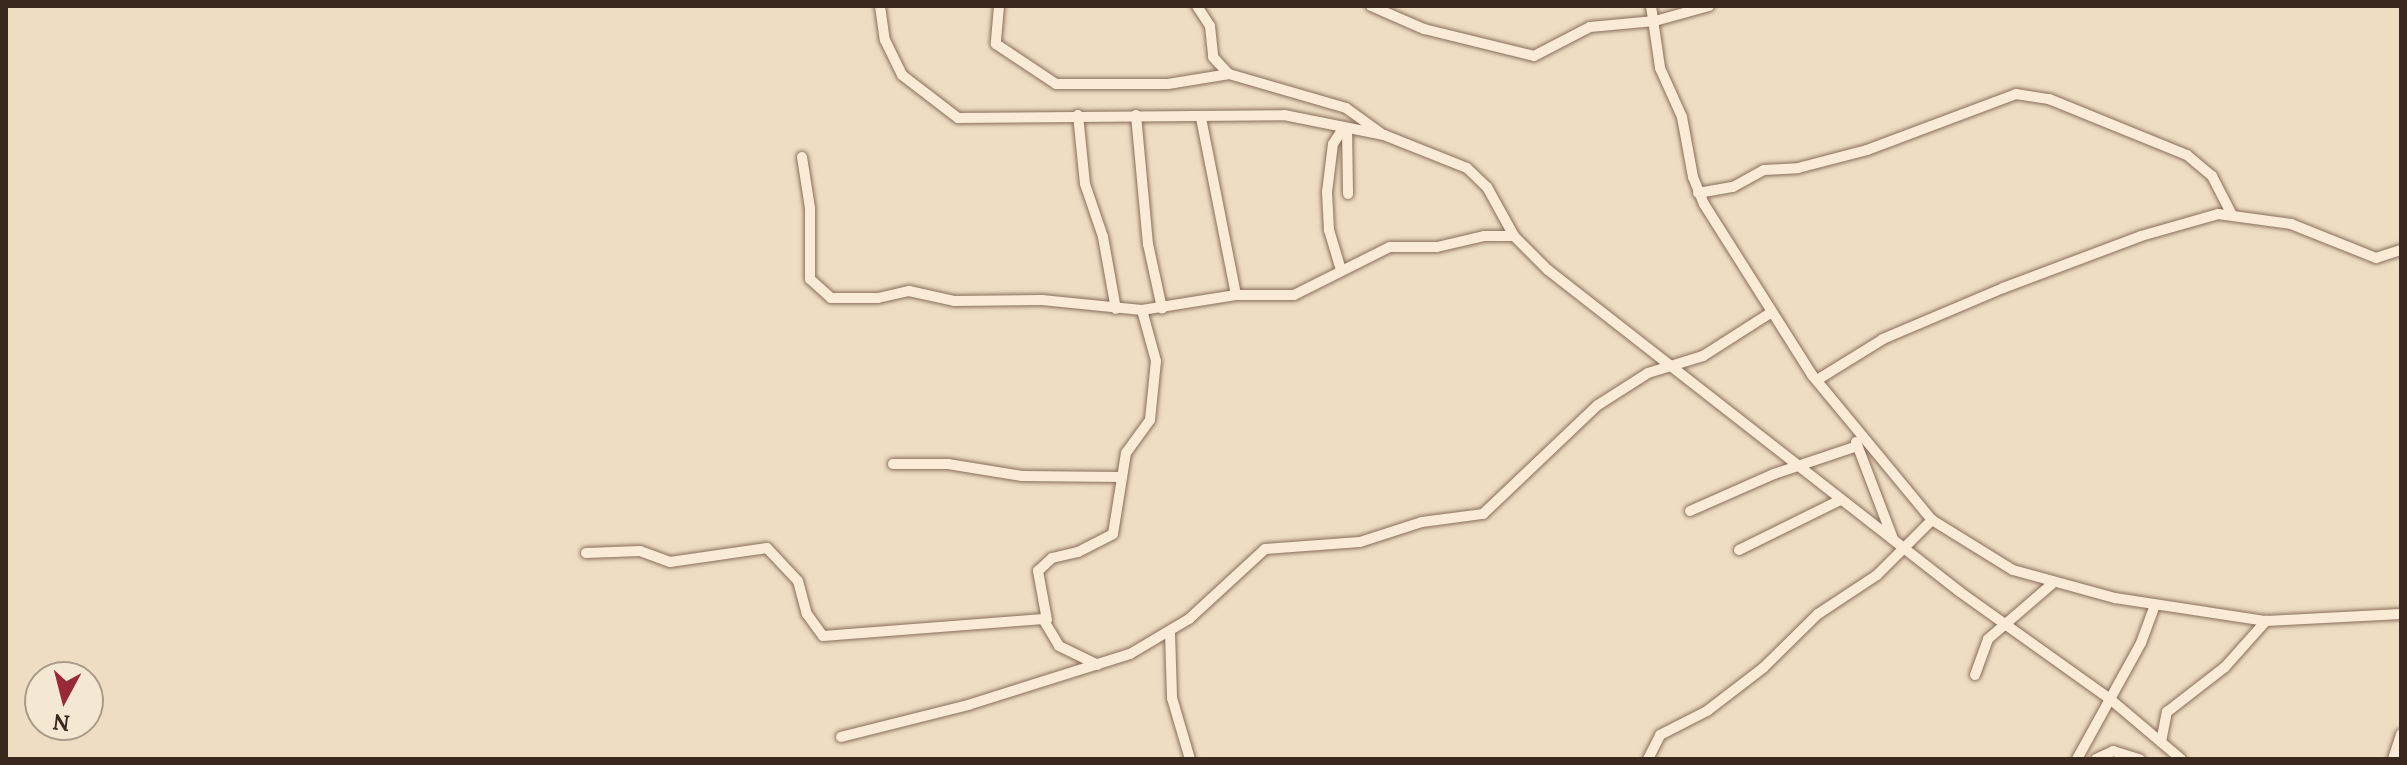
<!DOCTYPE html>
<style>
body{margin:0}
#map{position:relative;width:2407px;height:765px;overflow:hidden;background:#eeddc3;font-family:Lora,serif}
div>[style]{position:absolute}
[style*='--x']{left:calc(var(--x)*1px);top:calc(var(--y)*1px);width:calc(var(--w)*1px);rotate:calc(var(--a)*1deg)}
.roads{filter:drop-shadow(0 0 2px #886e5a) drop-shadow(0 0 2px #886e5a)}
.minor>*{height:10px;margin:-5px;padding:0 5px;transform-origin:5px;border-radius:5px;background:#f9ebd6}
span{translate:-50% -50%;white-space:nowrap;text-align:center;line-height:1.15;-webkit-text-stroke:7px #f5e8d2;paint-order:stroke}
.frame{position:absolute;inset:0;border:8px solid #38281e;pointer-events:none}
.north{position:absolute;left:24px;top:661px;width:80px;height:80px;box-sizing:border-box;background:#f5e8d2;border:2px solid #a99b8a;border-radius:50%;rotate:187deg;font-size:22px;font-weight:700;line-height:32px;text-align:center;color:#38281e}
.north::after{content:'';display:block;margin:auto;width:28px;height:36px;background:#972a35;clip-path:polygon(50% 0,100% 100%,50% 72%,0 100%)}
</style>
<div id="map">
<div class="roads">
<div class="minor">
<i style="--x:880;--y:6;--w:34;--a:82"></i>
<i style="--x:885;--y:40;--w:39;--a:64"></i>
<i style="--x:902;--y:75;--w:71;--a:37.5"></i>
<i style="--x:958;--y:118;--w:326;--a:-0.5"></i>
<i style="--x:1284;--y:115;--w:102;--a:11.3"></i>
<i style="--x:1384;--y:135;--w:89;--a:21.7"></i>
<i style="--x:1467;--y:168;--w:28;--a:44"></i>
<i style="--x:1487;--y:187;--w:56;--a:61.1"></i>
<i style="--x:1514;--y:236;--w:48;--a:45"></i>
<i style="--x:1548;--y:270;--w:523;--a:38.01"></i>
<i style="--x:1960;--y:592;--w:184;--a:35.5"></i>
<i style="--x:2110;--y:699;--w:93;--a:40.2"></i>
<i style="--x:999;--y:6;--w:38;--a:95"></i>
<i style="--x:996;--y:44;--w:72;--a:33.7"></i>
<i style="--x:1056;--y:84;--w:112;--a:0"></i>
<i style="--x:1168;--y:84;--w:62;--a:-9.3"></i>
<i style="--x:1229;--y:74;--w:122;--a:16.2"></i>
<i style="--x:1346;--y:108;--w:44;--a:35.8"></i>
<i style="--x:1197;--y:6;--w:24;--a:57"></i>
<i style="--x:1210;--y:26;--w:31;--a:84"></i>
<i style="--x:1213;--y:57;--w:23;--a:47"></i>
<i style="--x:1371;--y:6;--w:58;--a:23.5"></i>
<i style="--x:1424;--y:29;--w:113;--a:13.8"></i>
<i style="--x:1534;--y:56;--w:63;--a:-27.4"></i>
<i style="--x:1590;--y:27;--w:65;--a:-5.3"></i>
<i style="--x:1655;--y:21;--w:56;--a:-15.5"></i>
<i style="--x:1651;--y:6;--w:63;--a:81.7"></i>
<i style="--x:1660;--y:68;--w:54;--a:65.8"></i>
<i style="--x:1682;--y:117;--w:61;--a:79.6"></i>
<i style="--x:1693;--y:177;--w:29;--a:68"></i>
<i style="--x:1704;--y:204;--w:202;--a:57.7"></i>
<i style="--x:1812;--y:375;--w:188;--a:50.4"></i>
<i style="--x:1932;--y:520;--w:95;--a:31.7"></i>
<i style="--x:2013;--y:570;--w:106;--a:15.4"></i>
<i style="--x:2115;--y:598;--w:153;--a:8.7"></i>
<i style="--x:2266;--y:621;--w:135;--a:-3"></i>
<i style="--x:1078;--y:115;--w:69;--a:84.2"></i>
<i style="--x:1085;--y:184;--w:56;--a:71.2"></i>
<i style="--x:1103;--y:237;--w:73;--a:79.8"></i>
<i style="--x:1136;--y:115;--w:130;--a:84.7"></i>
<i style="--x:1148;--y:244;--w:66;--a:77.7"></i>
<i style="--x:1201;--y:118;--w:180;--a:78.8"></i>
<i style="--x:1347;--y:128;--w:66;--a:89.1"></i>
<i style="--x:802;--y:157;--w:52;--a:81.1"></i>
<i style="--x:810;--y:208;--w:71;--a:90"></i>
<i style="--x:810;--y:279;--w:28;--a:42"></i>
<i style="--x:831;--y:298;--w:47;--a:0"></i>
<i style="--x:878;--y:298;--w:32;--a:-13"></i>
<i style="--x:909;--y:291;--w:46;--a:12.5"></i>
<i style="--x:954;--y:301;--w:88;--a:-0.7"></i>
<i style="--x:1042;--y:300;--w:100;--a:5.7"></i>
<i style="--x:1142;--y:310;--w:95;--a:-9.1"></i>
<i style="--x:1236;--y:295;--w:58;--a:0"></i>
<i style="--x:1294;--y:295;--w:107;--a:-26.6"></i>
<i style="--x:1390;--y:247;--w:47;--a:0"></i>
<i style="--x:1437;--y:247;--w:48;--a:-13.2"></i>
<i style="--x:1484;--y:236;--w:30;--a:0"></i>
<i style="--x:1698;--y:193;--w:36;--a:-10"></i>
<i style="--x:1733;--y:187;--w:35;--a:-29"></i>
<i style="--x:1764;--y:170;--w:34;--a:-3"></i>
<i style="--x:1798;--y:168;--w:71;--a:-14.6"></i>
<i style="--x:1867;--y:150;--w:159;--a:-20.6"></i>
<i style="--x:2016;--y:94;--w:33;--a:9"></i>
<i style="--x:2049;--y:99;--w:149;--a:22.1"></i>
<i style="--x:2187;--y:155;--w:33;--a:40"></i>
<i style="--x:2212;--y:176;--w:42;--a:62.8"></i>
<i style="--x:1341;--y:270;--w:42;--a:-106.7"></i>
<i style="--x:1329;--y:230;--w:38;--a:-93"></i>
<i style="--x:1327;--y:192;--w:48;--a:-82.9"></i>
<i style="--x:1333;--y:144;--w:20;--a:-57"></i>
<i style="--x:1817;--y:380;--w:78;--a:-31.8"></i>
<i style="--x:1883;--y:339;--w:130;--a:-23"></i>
<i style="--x:2003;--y:288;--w:147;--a:-20.6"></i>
<i style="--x:2141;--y:236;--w:80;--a:-15.9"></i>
<i style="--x:2218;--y:214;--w:74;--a:7.8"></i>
<i style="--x:2291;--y:224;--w:92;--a:21.8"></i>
<i style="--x:2376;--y:258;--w:26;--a:-18"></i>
<i style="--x:1856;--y:442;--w:104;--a:69.1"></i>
<i style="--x:893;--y:464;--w:55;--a:0"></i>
<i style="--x:948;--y:464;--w:75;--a:9.2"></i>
<i style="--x:1022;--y:476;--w:100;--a:0.6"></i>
<i style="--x:1690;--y:511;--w:92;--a:-23.8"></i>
<i style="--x:1774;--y:474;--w:88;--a:-18.6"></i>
<i style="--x:1739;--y:550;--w:113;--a:-26.3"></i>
<i style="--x:586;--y:553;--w:54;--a:-2.1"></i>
<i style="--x:640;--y:551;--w:32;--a:20"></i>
<i style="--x:670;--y:562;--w:98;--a:-8.2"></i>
<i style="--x:767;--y:548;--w:45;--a:46.8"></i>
<i style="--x:798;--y:581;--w:34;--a:75"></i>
<i style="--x:807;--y:614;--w:27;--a:54"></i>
<i style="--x:823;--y:636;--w:221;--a:-4.4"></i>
<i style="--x:1043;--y:619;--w:31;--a:59"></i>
<i style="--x:1059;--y:646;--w:43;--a:26"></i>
<i style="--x:1047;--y:620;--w:50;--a:-100.4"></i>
<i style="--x:1038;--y:571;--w:19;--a:-43"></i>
<i style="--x:1052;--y:558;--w:27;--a:-13"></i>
<i style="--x:1078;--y:552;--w:39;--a:-27"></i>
<i style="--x:1113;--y:534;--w:82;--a:-80.9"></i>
<i style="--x:1126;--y:453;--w:41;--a:-54"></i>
<i style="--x:1150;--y:420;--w:59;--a:-84.2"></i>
<i style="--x:1156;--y:361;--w:53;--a:-105.4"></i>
<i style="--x:1170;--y:633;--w:65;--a:88.2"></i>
<i style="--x:1172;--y:698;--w:64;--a:73.6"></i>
<i style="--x:1975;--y:675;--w:38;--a:-70"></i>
<i style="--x:1988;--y:639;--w:84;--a:-40.7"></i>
<i style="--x:841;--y:737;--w:131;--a:-14.1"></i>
<i style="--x:968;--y:705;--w:170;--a:-17.5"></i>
<i style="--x:1130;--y:654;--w:69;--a:-30.7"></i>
<i style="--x:1189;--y:619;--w:103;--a:-42.6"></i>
<i style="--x:1265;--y:549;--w:95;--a:-4.2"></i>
<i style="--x:1360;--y:542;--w:65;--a:-17.9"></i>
<i style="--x:1422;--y:522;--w:62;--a:-7.5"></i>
<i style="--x:1483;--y:514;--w:158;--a:-43.5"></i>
<i style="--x:1598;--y:405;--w:59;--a:-32.6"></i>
<i style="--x:1648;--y:373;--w:58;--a:-17.2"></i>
<i style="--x:1703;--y:356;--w:78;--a:-32.5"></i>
<i style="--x:2161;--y:742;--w:31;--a:-79"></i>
<i style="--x:2167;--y:712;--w:73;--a:-37.8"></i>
<i style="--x:2225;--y:667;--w:62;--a:-48.3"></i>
<i style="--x:1648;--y:759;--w:27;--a:-63"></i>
<i style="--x:1660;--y:735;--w:53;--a:-27.1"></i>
<i style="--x:1707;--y:711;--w:71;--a:-37.5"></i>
<i style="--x:1763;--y:668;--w:77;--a:-44.5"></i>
<i style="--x:1818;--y:614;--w:71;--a:-33.5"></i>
<i style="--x:1877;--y:575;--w:78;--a:-45"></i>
<i style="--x:2077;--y:759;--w:132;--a:-61.1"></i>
<i style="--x:2141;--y:643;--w:40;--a:-69.8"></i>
<i style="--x:2096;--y:759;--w:19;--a:-25"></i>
<i style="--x:2113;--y:751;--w:28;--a:17"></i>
<i style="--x:2393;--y:759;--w:26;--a:-72"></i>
</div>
</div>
<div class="frame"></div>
<div class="north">N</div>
</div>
